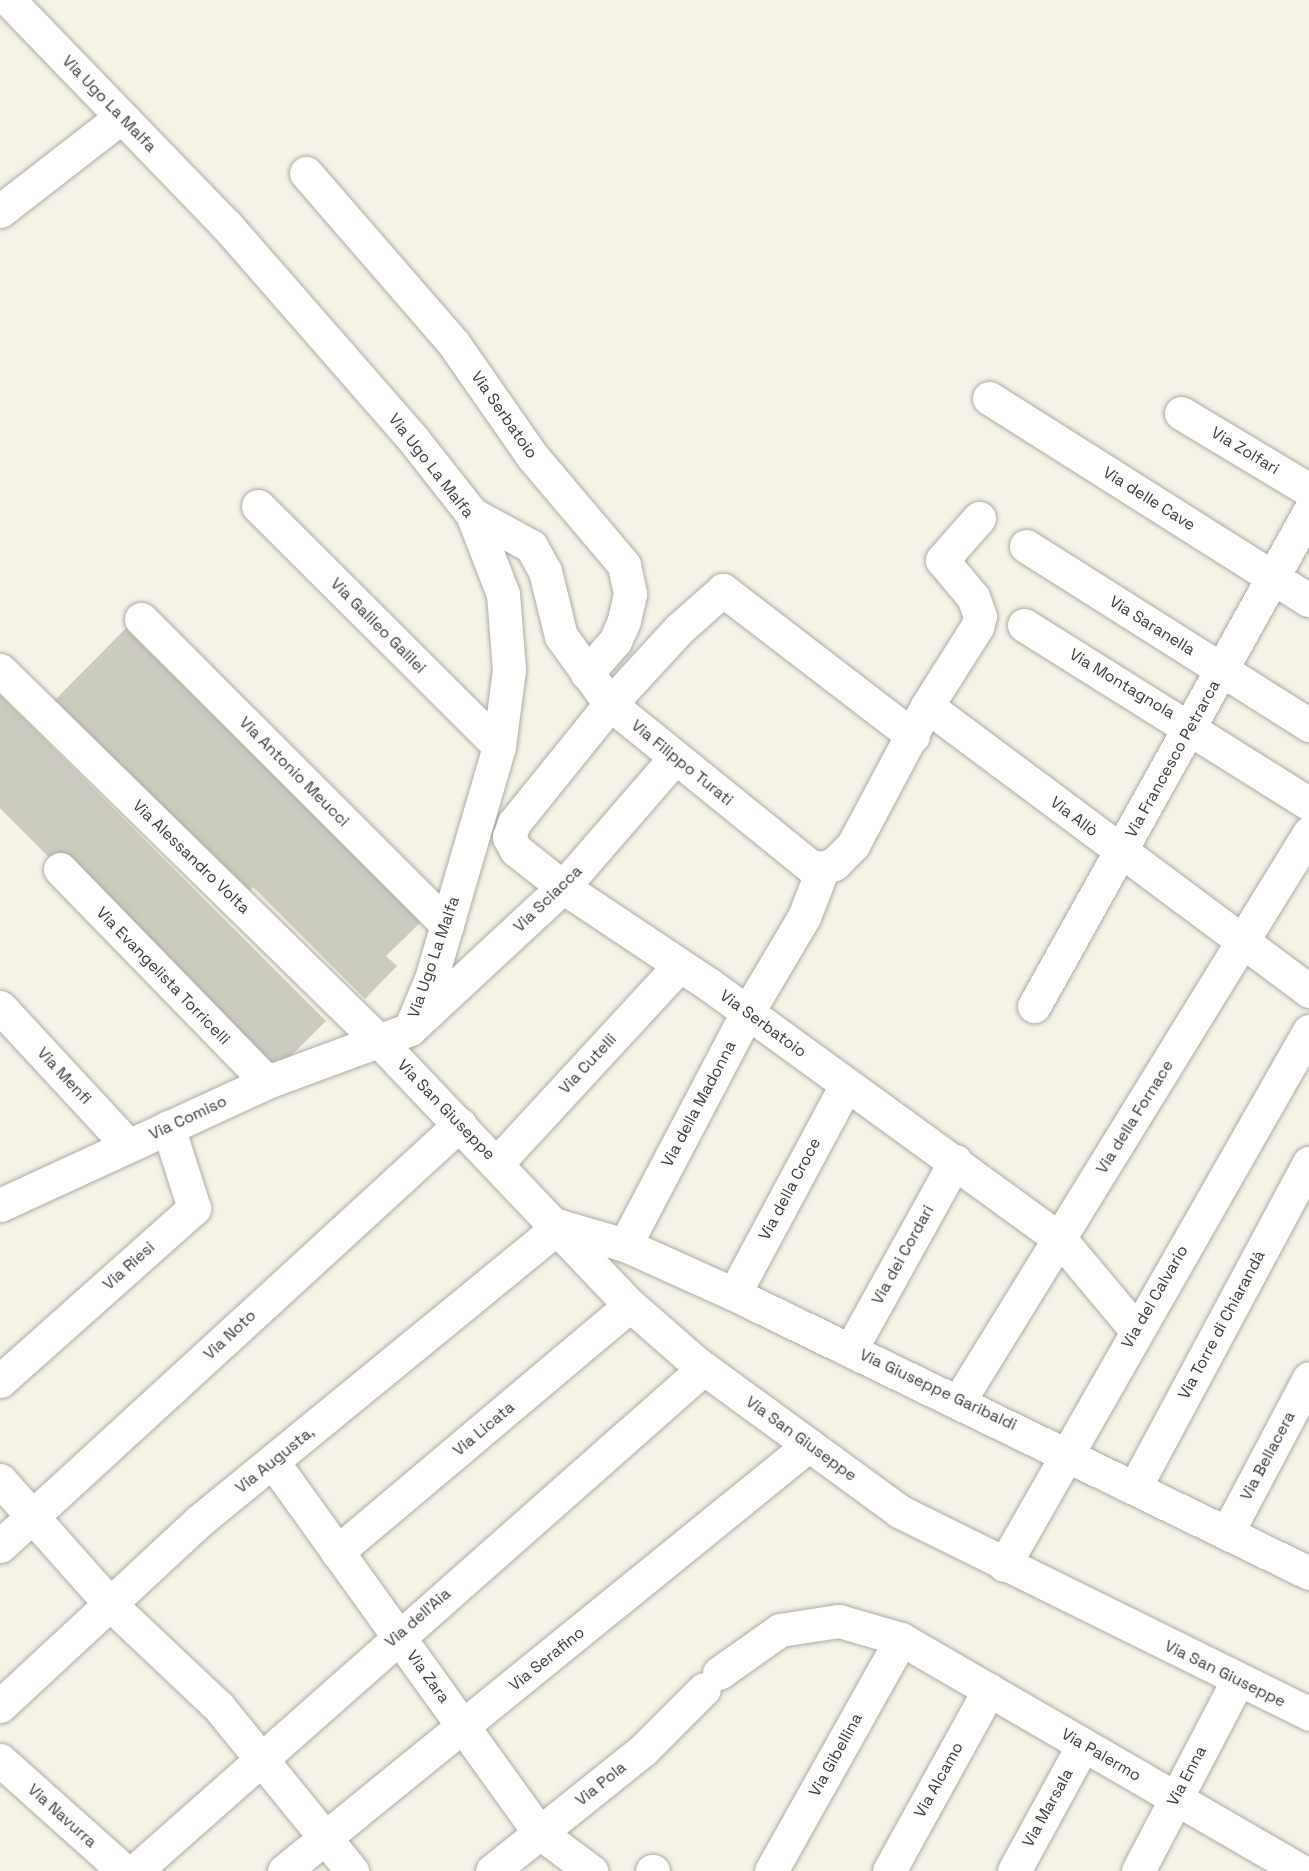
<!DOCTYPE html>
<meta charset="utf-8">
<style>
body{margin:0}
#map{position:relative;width:1309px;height:1871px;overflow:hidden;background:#f5f3e8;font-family:"Space Grotesk",sans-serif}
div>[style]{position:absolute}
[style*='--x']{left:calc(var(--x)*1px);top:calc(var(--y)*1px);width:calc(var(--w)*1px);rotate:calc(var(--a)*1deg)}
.building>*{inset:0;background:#cccbc0;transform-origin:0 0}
.roads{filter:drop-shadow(0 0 2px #aeaca2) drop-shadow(0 0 2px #aeaca2)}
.street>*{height:33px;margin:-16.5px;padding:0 16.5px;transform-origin:16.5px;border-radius:16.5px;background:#fff}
.secondary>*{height:33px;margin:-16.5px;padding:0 16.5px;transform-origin:16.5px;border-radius:16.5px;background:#fff}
span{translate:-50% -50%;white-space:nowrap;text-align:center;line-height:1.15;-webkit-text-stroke:6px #fff;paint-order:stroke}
.street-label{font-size:16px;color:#3b3a36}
</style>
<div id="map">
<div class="building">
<i style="clip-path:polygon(126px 628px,421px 922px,386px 956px,397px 966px,365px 999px,253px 887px,247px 893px,55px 700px)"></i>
<i style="left:0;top:695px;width:461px;height:80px;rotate:45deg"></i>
</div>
<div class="roads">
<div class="street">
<i style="--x:306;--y:173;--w:226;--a:49.1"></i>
<i style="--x:454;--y:344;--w:136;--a:55.1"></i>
<i style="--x:532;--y:456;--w:143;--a:49.8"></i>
<i style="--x:624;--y:565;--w:30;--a:78"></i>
<i style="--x:630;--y:594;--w:28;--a:103"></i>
<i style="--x:624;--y:621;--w:22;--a:114"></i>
<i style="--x:615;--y:641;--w:43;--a:131.2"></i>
<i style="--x:0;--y:211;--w:153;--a:-37.8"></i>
<i style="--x:989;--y:398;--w:378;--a:32.3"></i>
<i style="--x:1181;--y:413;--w:149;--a:31"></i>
<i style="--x:258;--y:506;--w:340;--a:44.9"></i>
<i style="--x:472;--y:514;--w:67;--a:28.5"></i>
<i style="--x:531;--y:546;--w:29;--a:61"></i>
<i style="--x:545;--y:571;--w:67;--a:76.2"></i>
<i style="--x:561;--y:636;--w:84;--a:54.2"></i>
<i style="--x:610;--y:704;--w:257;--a:39"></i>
<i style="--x:810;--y:866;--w:13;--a:9"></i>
<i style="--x:823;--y:868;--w:12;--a:-20"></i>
<i style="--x:834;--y:864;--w:27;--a:-45"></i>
<i style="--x:853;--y:845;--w:157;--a:-62"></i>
<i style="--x:927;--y:706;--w:93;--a:-57.7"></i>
<i style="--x:977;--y:627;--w:11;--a:-75"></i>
<i style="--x:980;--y:616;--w:20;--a:-110"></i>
<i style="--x:973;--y:597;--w:48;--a:-130"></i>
<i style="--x:942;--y:560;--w:56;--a:-48.6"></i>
<i style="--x:1026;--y:546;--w:335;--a:32.3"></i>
<i style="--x:141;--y:619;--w:433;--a:45"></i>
<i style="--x:1024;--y:625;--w:337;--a:32.1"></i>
<i style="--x:0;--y:670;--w:533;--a:44.39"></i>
<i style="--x:927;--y:706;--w:477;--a:36.7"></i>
<i style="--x:913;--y:736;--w:240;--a:-142.5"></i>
<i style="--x:723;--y:590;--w:59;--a:138.4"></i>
<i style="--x:679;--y:629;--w:102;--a:132.6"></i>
<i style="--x:610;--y:704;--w:153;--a:128.9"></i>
<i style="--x:514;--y:823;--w:15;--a:110"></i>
<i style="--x:509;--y:837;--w:15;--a:62"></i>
<i style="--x:516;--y:850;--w:60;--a:38.2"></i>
<i style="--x:563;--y:887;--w:177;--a:33.7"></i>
<i style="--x:710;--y:985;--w:432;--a:36"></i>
<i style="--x:1060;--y:1239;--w:119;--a:50.1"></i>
<i style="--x:60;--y:869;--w:297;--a:45.8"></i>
<i style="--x:1034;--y:1006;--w:565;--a:-60.9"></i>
<i style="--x:0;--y:1007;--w:188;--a:47.2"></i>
<i style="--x:410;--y:1029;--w:209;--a:-42.9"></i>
<i style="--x:563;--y:887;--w:169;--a:-49.1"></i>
<i style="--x:498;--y:1162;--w:267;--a:-47.3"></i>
<i style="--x:625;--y:1245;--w:262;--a:-62.3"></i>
<i style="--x:747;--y:1013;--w:112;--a:-59.3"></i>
<i style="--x:804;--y:917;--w:53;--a:-68.8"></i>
<i style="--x:734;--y:1294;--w:237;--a:-61.8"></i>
<i style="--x:851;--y:1349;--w:215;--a:-61"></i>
<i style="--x:0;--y:1381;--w:260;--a:-41.7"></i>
<i style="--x:194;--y:1208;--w:85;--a:-107.8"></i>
<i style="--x:959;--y:1401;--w:667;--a:-58.36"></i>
<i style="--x:273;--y:1462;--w:457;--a:54.3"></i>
<i style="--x:540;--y:1833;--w:64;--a:36.7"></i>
<i style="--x:0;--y:1480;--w:166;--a:48.4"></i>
<i style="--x:110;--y:1604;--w:149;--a:43.4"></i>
<i style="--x:218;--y:1706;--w:213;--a:50.9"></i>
<i style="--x:1135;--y:1487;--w:368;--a:-61.8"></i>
<i style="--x:1227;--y:1533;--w:175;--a:-62.1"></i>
<i style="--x:0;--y:1546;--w:624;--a:-42.53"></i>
<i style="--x:337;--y:1552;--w:383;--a:-40.1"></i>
<i style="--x:1004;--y:1565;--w:615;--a:-60.27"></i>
<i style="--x:719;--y:1673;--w:75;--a:-35.2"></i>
<i style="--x:780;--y:1630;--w:60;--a:-8.7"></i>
<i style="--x:839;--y:1621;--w:65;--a:16.2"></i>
<i style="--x:901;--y:1639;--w:463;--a:30.1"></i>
<i style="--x:0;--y:1706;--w:272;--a:-42.9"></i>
<i style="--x:199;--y:1521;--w:466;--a:-39.3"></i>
<i style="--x:560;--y:1226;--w:68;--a:16.3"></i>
<i style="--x:625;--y:1245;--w:120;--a:24.2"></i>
<i style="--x:734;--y:1294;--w:639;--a:25.88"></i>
<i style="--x:135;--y:1871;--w:759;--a:-41.48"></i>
<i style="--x:284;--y:1871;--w:676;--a:-39.06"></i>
<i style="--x:492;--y:1871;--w:193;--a:-38.7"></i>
<i style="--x:643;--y:1750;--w:86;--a:-45"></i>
<i style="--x:652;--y:1871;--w:1;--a:0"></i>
<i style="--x:771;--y:1871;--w:266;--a:-60.7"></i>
<i style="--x:889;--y:1871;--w:207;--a:-61.1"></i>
<i style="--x:1014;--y:1871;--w:144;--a:-61.3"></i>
<i style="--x:1138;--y:1871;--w:213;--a:-62.4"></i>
</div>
<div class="secondary">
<i style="--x:381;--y:1043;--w:361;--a:46.5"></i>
<i style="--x:630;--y:1305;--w:86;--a:41.2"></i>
<i style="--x:695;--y:1362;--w:253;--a:36.1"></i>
<i style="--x:899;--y:1511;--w:458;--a:26.3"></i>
<i style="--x:0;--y:1205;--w:294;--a:-24.7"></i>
<i style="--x:267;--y:1082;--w:153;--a:-20.3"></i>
<i style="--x:410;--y:1029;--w:54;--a:-67.2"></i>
<i style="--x:431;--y:979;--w:243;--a:-73.7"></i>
<i style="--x:499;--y:746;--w:77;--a:-82.5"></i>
<i style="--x:509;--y:670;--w:76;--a:-94.5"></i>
<i style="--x:503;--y:594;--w:86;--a:-111.2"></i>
<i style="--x:472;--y:514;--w:95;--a:-128.2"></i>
<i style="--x:413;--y:439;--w:284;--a:-131.1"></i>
<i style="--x:226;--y:225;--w:313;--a:-134"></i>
<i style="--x:0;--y:1760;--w:166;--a:41.8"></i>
</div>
</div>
<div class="street-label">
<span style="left:109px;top:104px;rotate:46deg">Via Ugo La Malfa</span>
<span style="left:504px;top:415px;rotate:55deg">Via Serbatoio</span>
<span style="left:1245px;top:451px;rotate:31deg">Via Zolfari</span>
<span style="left:431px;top:466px;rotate:52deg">Via Ugo La Malfa</span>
<span style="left:1149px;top:499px;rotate:32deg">Via delle Cave</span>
<span style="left:378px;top:626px;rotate:45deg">Via Galileo Galilei</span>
<span style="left:1152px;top:626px;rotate:32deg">Via Saranella</span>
<span style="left:1122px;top:684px;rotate:31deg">Via Montagnola</span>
<span style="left:1173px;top:759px;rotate:-61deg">Via Francesco Petrarca</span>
<span style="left:682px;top:763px;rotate:39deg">Via Filippo Turati</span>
<span style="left:294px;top:772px;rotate:45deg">Via Antonio Meucci</span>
<span style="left:1074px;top:817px;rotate:37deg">Via Allò</span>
<span style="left:191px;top:857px;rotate:44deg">Via Alessandro Volta</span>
<span style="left:548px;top:899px;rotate:-44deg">Via Sciacca</span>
<span style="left:434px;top:957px;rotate:-71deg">Via Ugo La Malfa</span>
<span style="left:163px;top:976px;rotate:46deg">Via Evangelista Torricelli</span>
<span style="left:763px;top:1024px;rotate:36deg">Via Serbatoio</span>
<span style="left:588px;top:1064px;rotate:-47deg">Via Cutelli</span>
<span style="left:64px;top:1076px;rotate:47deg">Via Menfi</span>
<span style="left:699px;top:1104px;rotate:-62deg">Via della Madonna</span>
<span style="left:446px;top:1110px;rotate:46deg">Via San Giuseppe</span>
<span style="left:1135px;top:1117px;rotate:-58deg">Via della Fornace</span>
<span style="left:188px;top:1118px;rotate:-25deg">Via Comiso</span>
<span style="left:790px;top:1189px;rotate:-62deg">Via della Croce</span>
<span style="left:903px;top:1255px;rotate:-61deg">Via dei Cordari</span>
<span style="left:129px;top:1266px;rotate:-42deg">Via Riesi</span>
<span style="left:1155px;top:1297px;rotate:-60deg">Via del Calvario</span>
<span style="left:1222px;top:1325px;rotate:-62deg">Via Torre di Chiarandà</span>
<span style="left:230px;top:1335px;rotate:-43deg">Via Noto</span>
<span style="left:938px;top:1390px;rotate:25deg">Via Giuseppe Garibaldi</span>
<span style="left:484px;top:1429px;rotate:-40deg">Via Licata</span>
<span style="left:801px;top:1439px;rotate:36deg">Via San Giuseppe</span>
<span style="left:1268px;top:1456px;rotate:-62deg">Via Bellacera</span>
<span style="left:275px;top:1460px;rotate:-39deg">Via Augusta,</span>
<span style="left:418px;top:1618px;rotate:-41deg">Via dell'Aia</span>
<span style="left:547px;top:1659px;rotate:-39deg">Via Serafino</span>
<span style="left:1225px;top:1674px;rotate:26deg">Via San Giuseppe</span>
<span style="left:428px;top:1677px;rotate:54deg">Via Zara</span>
<span style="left:836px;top:1755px;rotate:-61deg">Via Gibellina</span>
<span style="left:1101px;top:1755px;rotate:30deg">Via Palermo</span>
<span style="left:1187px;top:1776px;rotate:-62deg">Via Enna</span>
<span style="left:939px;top:1780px;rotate:-61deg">Via Alcamo</span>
<span style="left:601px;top:1784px;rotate:-39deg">Via Pola</span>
<span style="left:1048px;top:1808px;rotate:-61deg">Via Marsala</span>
<span style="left:62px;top:1816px;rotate:42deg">Via Navurra</span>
</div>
</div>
